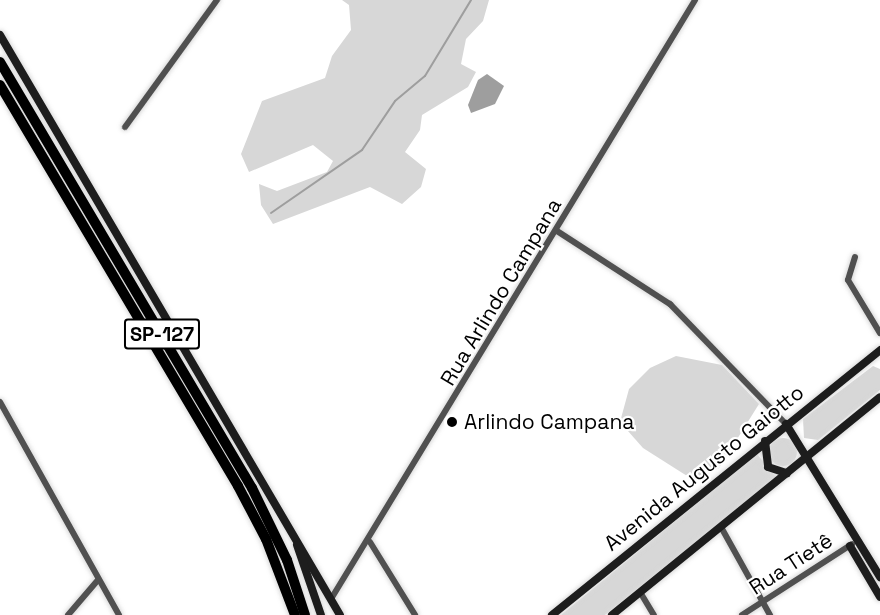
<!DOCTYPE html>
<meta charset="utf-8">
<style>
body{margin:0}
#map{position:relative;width:880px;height:615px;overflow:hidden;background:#fff;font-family:"Space Grotesk",sans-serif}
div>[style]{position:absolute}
.green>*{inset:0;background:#d7d7d7}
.round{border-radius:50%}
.water>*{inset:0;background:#9e9e9e}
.stream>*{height:2px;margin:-1px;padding:0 1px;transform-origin:1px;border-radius:1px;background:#9e9e9e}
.roads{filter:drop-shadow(0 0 2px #dbdbdb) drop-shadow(0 0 2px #dbdbdb)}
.street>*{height:6px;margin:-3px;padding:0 3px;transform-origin:3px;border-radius:3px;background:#505050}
.secondary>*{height:8px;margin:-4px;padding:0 4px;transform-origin:4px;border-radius:4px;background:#1d1d1d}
.highway>*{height:10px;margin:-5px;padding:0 5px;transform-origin:5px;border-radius:5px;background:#000}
.dots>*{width:16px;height:16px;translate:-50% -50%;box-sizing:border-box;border:3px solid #fff;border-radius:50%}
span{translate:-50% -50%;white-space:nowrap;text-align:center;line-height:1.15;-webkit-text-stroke:4.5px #fff;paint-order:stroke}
.shield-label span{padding:2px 4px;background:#fff;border:2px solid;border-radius:4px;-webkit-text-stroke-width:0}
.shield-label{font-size:20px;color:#000;font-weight:700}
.street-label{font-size:21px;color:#000}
.poi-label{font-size:21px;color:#000}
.left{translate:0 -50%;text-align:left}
</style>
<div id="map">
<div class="green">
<div style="clip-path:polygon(342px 0,489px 0,483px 21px,466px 39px,461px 64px,476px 72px,468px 87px,422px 115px,420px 130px,405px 152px,426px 169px,421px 187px,402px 204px,370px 187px,273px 224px,261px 205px,259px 184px,277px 191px,327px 172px,333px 161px,313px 145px,249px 172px,241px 154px,262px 101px,325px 78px,332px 56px,351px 30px,349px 5px)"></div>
<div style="clip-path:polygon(676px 356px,722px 365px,759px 404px,719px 468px,695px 481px,643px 448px,620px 422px,629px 389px,650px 368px)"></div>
<div style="clip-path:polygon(873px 366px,880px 369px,880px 390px,818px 440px,804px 438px,803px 419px)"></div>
<div class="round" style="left:769px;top:438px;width:28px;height:28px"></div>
<div style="clip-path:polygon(757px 454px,776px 477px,605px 615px,561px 615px)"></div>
</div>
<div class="water">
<div style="clip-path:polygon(487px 74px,504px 86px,495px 104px,471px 113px,468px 105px,478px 80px)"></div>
</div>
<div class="stream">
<div style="left:271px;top:213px;width:111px;rotate:-34.7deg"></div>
<div style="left:362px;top:150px;width:59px;rotate:-56deg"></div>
<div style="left:395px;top:101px;width:39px;rotate:-40deg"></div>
<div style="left:425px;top:76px;width:89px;rotate:-58.8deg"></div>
</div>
<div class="roads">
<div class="street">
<div style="left:125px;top:127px;width:157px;rotate:-54.1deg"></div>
<div style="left:557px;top:231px;width:135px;rotate:32.9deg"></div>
<div style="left:670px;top:304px;width:167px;rotate:46deg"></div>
<div style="left:855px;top:257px;width:24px;rotate:107deg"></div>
<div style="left:848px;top:280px;width:62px;rotate:58.9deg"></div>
<div style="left:0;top:402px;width:244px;rotate:60.8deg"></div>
<div style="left:721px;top:527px;width:101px;rotate:60.9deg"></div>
<div style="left:370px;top:542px;width:86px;rotate:58.3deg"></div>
<div style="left:640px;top:592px;width:27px;rotate:59deg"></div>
<div style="left:331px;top:599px;width:701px;rotate:-58.71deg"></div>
<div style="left:68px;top:615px;width:46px;rotate:-49.4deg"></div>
<div style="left:742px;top:615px;width:131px;rotate:-32.8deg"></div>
</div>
<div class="secondary">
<div style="left:0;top:35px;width:672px;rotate:59.62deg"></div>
<div style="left:786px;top:424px;width:180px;rotate:58.4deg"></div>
<div style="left:765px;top:441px;width:26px;rotate:83deg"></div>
<div style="left:768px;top:467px;width:20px;rotate:18deg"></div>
<div style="left:297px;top:545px;width:74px;rotate:71.1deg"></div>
<div style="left:850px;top:546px;width:59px;rotate:59.5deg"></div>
<div style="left:552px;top:615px;width:422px;rotate:-38.9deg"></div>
<div style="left:612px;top:615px;width:345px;rotate:-39.1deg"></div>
</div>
<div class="highway">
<div style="left:0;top:62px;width:495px;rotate:59.4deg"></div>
<div style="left:252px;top:488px;width:80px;rotate:64.1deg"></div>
<div style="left:287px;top:560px;width:58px;rotate:71.9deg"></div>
<div style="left:0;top:85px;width:466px;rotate:59.3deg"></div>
<div style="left:238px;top:486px;width:60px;rotate:62.2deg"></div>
<div style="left:266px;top:539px;width:81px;rotate:69.1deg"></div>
</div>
</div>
<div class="dots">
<div style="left:452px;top:422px;background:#000"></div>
</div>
<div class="shield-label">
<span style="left:162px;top:334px">SP-127</span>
</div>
<div class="street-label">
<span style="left:501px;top:292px;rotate:-59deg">Rua Arlindo Campana</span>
<span style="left:704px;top:468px;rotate:-39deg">Avenida Augusto Gaiotto</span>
<span style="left:791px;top:564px;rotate:-33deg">Rua Tietê</span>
</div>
<div class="poi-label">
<span class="left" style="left:464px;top:422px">Arlindo Campana</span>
</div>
</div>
